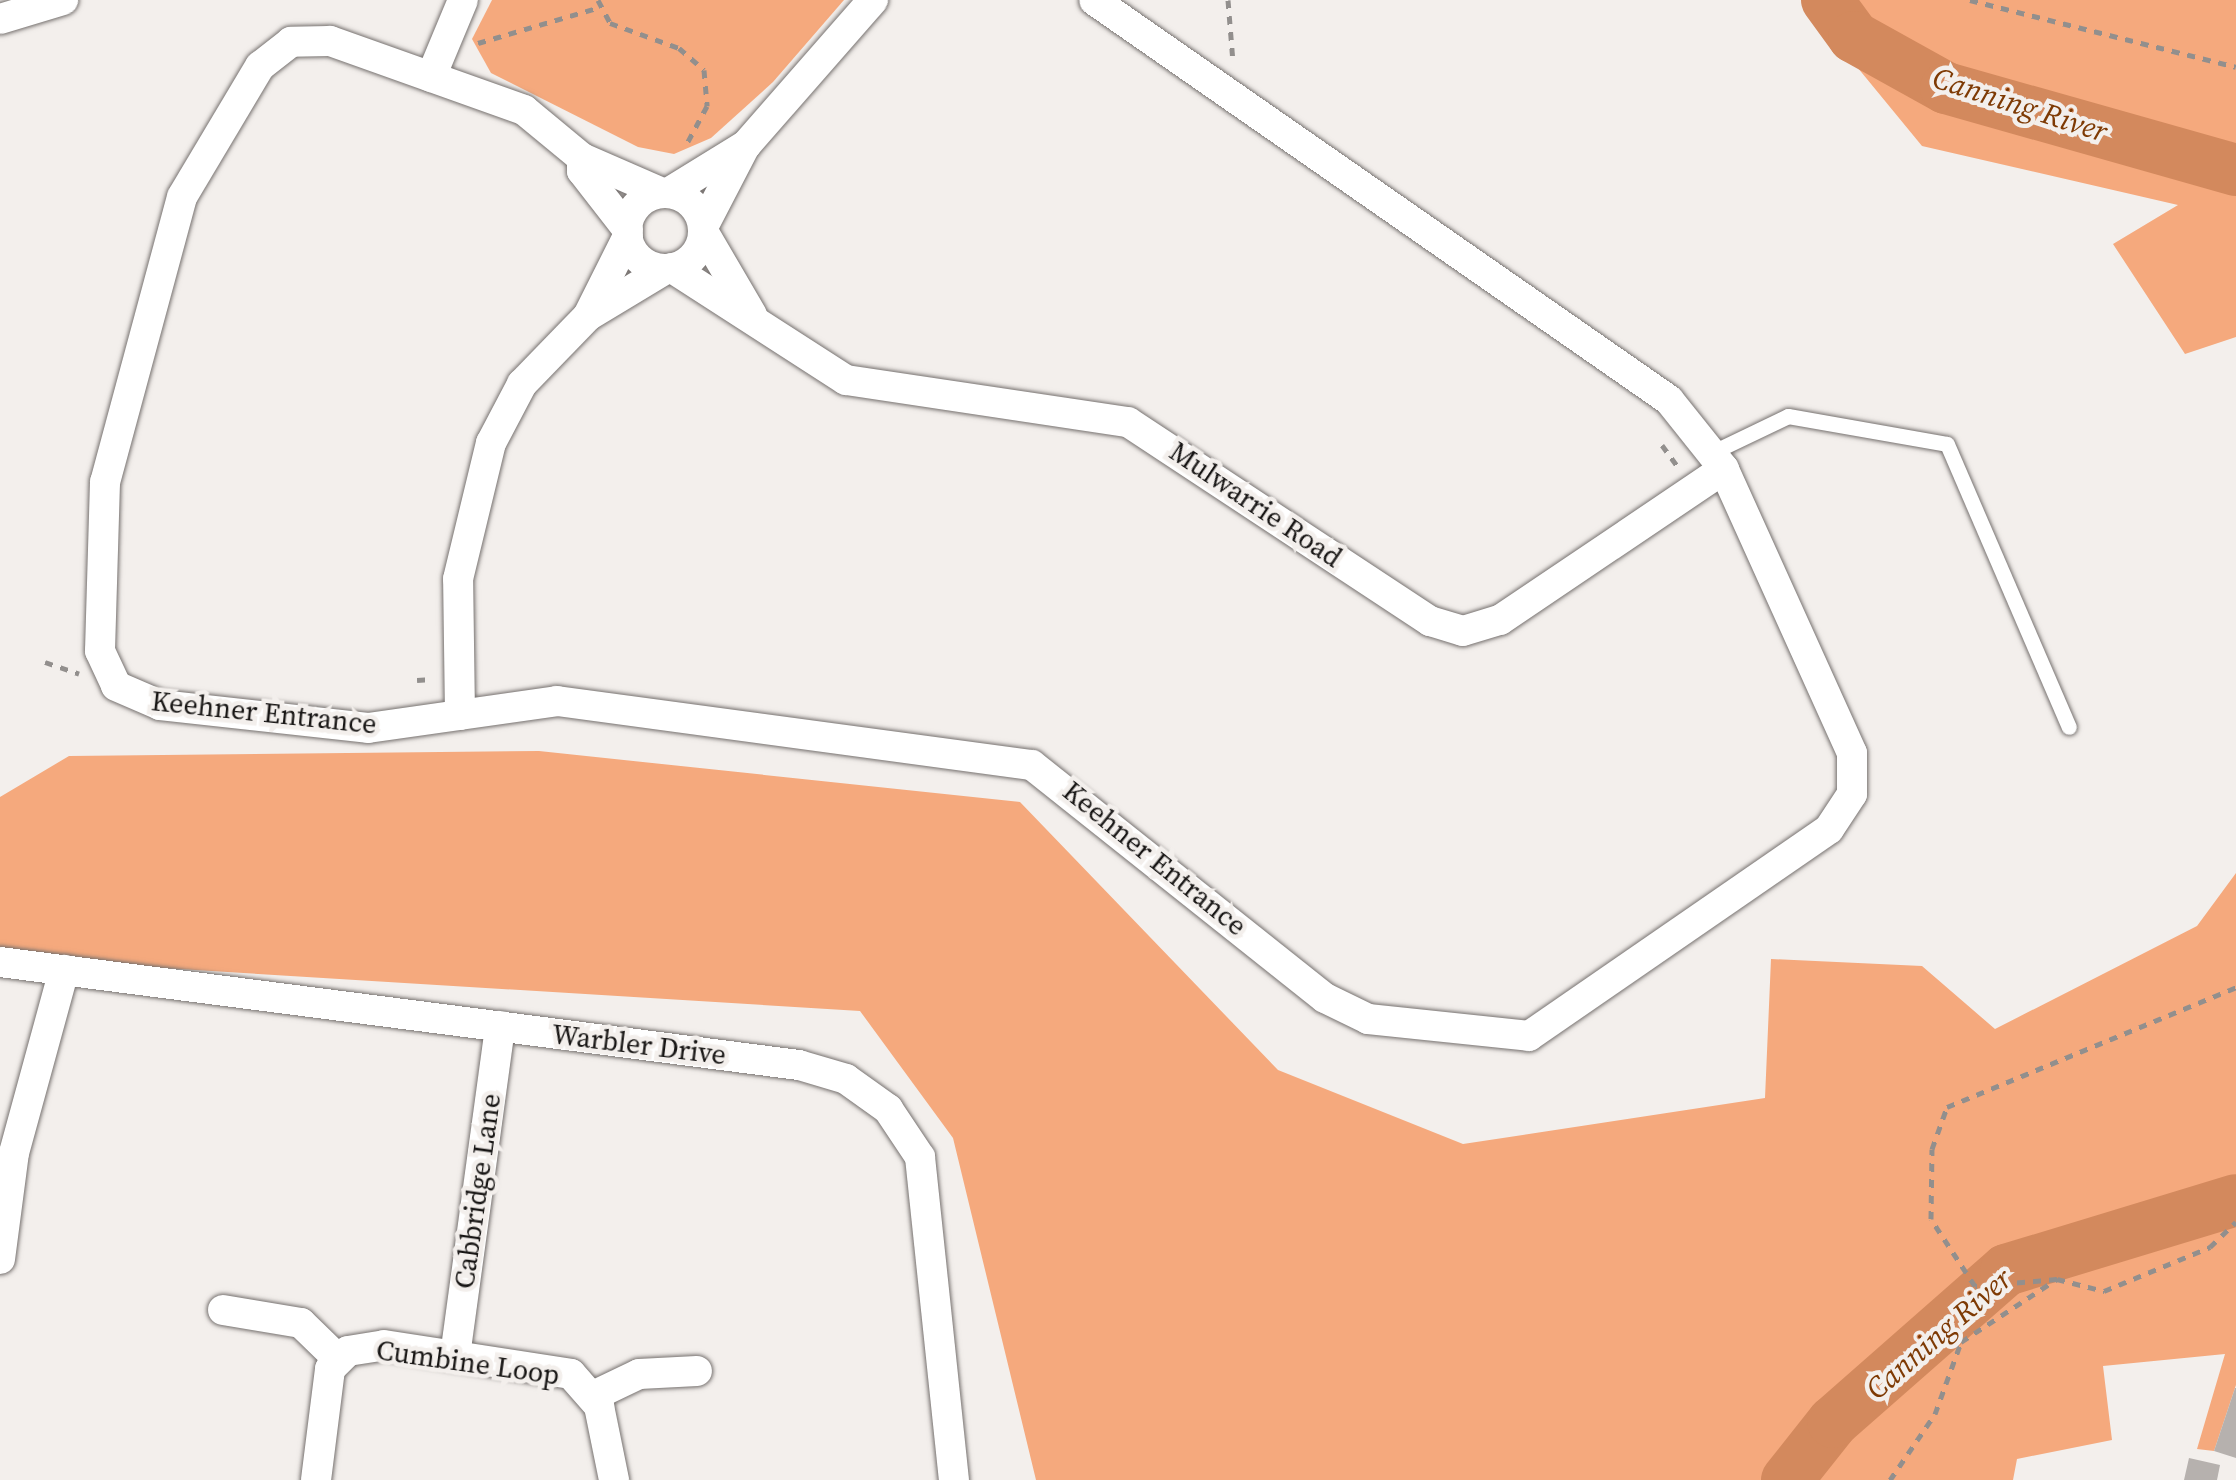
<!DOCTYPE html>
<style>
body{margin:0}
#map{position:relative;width:2236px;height:1480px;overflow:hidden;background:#f3efec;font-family:"Source Serif 4",serif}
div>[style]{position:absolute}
.green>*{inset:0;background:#f5a97d}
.river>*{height:52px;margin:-26px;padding:0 26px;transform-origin:26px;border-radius:26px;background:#d3895d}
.building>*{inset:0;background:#b6b1ae}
.path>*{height:5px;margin-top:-2.5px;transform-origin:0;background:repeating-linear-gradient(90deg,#928f8d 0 8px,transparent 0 16px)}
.roads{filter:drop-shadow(0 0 2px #76716f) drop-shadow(0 0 2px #76716f)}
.service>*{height:15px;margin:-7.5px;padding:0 7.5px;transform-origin:7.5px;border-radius:7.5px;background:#fff}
.minor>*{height:30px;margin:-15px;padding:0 15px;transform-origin:15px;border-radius:15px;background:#fff}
.minor>.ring{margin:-15px;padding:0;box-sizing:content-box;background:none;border:30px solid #fff;border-radius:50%}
span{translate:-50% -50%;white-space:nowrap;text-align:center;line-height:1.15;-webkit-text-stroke:9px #f3efec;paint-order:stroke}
.street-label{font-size:28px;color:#171514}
.water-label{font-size:30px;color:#7e3a04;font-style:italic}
</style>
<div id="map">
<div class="green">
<div style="clip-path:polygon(492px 0,844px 0,773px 82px,711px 138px,674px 154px,638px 147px,491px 73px,472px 39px)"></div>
<div style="clip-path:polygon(1802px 0,2236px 0,2236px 337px,2185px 354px,2113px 244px,2178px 205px,1922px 146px)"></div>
<div style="clip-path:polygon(539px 751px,1020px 802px,1278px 1070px,1463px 1144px,1765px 1098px,1771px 959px,1922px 966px,1995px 1029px,2197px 926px,2236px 873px,2236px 1385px,2214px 1451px,2197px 1449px,2225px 1354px,2103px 1366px,2112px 1440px,2017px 1459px,2013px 1480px,1036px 1480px,953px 1138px,860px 1011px,0 958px,0 797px,69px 756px)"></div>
</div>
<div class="river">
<div style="left:1827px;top:0;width:46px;rotate:53.9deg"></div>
<div style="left:1854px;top:37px;width:105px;rotate:29deg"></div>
<div style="left:1946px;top:88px;width:301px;rotate:15.8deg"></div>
<div style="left:1787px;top:1480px;width:74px;rotate:-51.6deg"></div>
<div style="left:1833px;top:1422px;width:230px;rotate:-41.3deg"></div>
<div style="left:2006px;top:1270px;width:240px;rotate:-16.9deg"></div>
</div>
<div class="building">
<div style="clip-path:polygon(2235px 1388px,2236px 1388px,2236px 1458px,2214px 1451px)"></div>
<div style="clip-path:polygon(2189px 1458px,2220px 1465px,2217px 1480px,2184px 1480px)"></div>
</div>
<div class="path">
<div style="left:598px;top:0;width:26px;rotate:62deg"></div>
<div style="left:610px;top:23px;width:73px;rotate:19.9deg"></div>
<div style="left:679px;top:48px;width:33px;rotate:41deg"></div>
<div style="left:704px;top:70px;width:36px;rotate:85deg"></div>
<div style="left:707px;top:106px;width:47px;rotate:118.2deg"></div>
<div style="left:1228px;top:0;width:62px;rotate:85.4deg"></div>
<div style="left:1970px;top:0;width:274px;rotate:14.1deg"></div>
<div style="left:478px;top:43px;width:127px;rotate:-16.4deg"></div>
<div style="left:1662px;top:445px;width:26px;rotate:54deg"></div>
<div style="left:45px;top:662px;width:36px;rotate:19deg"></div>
<div style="left:417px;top:680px;width:15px;rotate:-4deg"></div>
<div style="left:2057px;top:1279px;width:82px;rotate:175.1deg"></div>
<div style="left:1975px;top:1286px;width:80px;rotate:-123.3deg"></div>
<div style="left:1931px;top:1219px;width:70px;rotate:-89.2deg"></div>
<div style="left:1932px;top:1149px;width:45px;rotate:-70.3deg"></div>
<div style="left:1947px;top:1107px;width:313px;rotate:-22.5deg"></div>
<div style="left:1890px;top:1480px;width:80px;rotate:-55.7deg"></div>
<div style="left:1935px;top:1414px;width:77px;rotate:-70.1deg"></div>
<div style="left:1961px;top:1342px;width:115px;rotate:-33.3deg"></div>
<div style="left:2057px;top:1279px;width:49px;rotate:14.3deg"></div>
<div style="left:2104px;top:1291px;width:115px;rotate:-22.5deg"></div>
<div style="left:2210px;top:1247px;width:36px;rotate:-44deg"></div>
</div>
<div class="roads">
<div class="service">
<div style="left:1713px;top:452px;width:83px;rotate:-25.6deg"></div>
<div style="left:1788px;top:416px;width:161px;rotate:10deg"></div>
<div style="left:1947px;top:444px;width:308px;rotate:66.7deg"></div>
</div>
<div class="minor">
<div style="left:0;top:19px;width:66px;rotate:-16.8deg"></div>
<div style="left:431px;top:77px;width:83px;rotate:-67.4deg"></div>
<div style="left:582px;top:158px;width:75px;rotate:-140.4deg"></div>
<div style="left:524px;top:110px;width:206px;rotate:-160.4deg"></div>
<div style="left:330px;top:41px;width:39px;rotate:179deg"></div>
<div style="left:291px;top:42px;width:39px;rotate:142deg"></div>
<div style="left:260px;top:66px;width:152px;rotate:120.8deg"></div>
<div style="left:182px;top:197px;width:295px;rotate:105.1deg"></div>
<div style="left:105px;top:482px;width:169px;rotate:91.7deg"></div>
<div style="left:100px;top:651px;width:38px;rotate:65deg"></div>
<div style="left:116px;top:686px;width:48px;rotate:23.4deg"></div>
<div style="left:160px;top:705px;width:209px;rotate:6.3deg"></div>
<div style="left:368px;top:728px;width:191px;rotate:-8.1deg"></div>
<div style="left:557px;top:701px;width:479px;rotate:7.7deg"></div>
<div style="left:1032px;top:765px;width:374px;rotate:38.5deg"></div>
<div style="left:1325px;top:998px;width:48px;rotate:26deg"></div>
<div style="left:1368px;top:1019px;width:162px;rotate:6deg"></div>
<div style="left:1529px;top:1036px;width:364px;rotate:-34.6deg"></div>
<div style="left:1829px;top:829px;width:42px;rotate:-56.7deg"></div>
<div style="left:1852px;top:794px;width:41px;rotate:-90deg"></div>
<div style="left:1852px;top:753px;width:312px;rotate:-114.3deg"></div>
<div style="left:1724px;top:469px;width:88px;rotate:-128.6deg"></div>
<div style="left:1669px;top:400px;width:700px;rotate:-145.18deg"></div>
<div style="left:668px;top:193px;width:92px;rotate:-31.6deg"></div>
<div style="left:746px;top:145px;width:193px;rotate:-48.8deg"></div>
<div class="ring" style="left:627px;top:193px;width:46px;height:46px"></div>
<div style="left:703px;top:227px;width:89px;rotate:-62.6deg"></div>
<div style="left:628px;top:230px;width:75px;rotate:-127.9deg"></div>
<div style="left:582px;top:171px;width:13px;rotate:-90deg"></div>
<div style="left:582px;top:158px;width:87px;rotate:23.6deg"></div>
<div style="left:703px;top:231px;width:97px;rotate:59.7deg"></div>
<div style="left:628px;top:236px;width:89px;rotate:116.6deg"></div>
<div style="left:588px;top:316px;width:91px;rotate:-31.1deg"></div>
<div style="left:672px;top:268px;width:207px;rotate:32.8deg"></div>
<div style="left:846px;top:380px;width:285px;rotate:8.5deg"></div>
<div style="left:1128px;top:422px;width:362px;rotate:33.4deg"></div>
<div style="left:1430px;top:621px;width:34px;rotate:17deg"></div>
<div style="left:1463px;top:631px;width:39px;rotate:-17deg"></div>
<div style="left:1500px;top:620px;width:270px;rotate:-34deg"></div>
<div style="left:460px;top:715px;width:136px;rotate:-90.8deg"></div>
<div style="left:458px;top:579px;width:140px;rotate:-76.4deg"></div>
<div style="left:491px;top:443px;width:67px;rotate:-62.3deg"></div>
<div style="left:522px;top:384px;width:95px;rotate:-45.9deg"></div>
<div style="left:0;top:962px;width:806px;rotate:7.35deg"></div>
<div style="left:799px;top:1065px;width:49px;rotate:16.6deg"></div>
<div style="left:846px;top:1079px;width:52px;rotate:35.5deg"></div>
<div style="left:888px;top:1109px;width:58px;rotate:56.3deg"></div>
<div style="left:920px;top:1157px;width:325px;rotate:84deg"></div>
<div style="left:0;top:1259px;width:107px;rotate:-82.5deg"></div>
<div style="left:14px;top:1153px;width:190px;rotate:-74.7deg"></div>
<div style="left:223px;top:1310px;width:79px;rotate:9.5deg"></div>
<div style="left:301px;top:1323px;width:52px;rotate:44.2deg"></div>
<div style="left:455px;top:1356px;width:333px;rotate:-82.2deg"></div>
<div style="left:593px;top:1396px;width:51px;rotate:-25.6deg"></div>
<div style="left:639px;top:1374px;width:58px;rotate:-3deg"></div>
<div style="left:316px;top:1480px;width:112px;rotate:-82.8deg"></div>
<div style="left:330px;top:1369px;width:25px;rotate:-45deg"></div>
<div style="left:348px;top:1351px;width:36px;rotate:-9deg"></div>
<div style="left:384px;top:1345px;width:189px;rotate:8.8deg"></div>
<div style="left:571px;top:1374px;width:43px;rotate:48.8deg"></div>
<div style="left:599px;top:1406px;width:76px;rotate:78.5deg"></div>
</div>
</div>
<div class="street-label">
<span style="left:1256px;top:504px;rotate:34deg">Mulwarrie Road</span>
<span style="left:264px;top:712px;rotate:6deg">Keehner Entrance</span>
<span style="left:1155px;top:858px;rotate:39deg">Keehner Entrance</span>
<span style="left:639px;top:1044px;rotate:7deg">Warbler Drive</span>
<span style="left:477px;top:1191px;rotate:-82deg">Cabbridge Lane</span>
<span style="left:468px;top:1362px;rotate:8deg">Cumbine Loop</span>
</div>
<div class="water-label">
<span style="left:2020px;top:105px;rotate:18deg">Canning River</span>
<span style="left:1939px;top:1334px;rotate:-41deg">Canning River</span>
</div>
</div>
